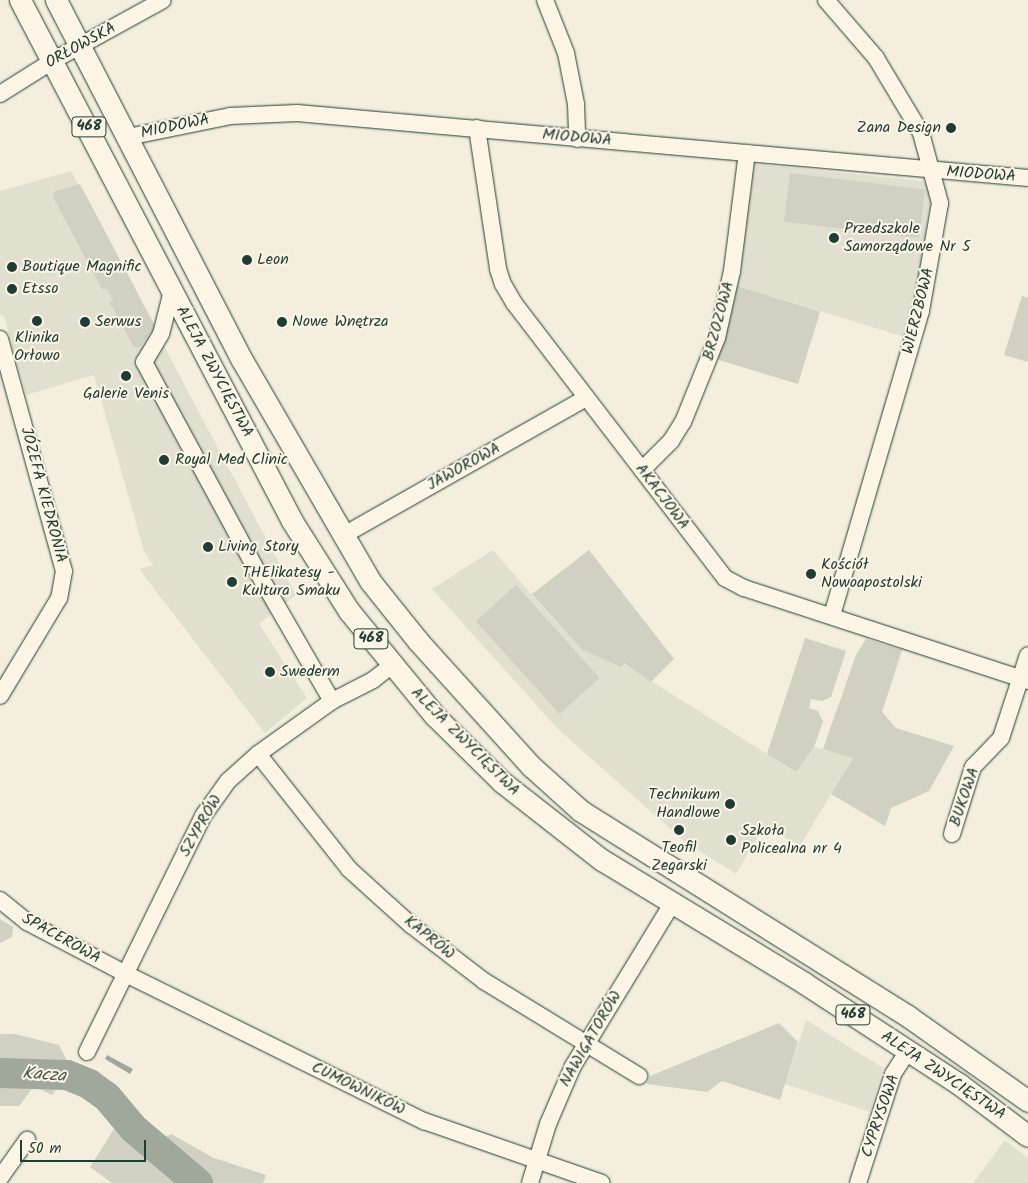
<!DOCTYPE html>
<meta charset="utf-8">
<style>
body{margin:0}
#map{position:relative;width:1028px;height:1183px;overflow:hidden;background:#f3eede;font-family:Kalam,sans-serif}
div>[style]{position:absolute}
.built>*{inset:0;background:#e1dfd0}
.green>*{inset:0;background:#d0d1c2;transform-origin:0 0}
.water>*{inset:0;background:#a0a89b}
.river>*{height:30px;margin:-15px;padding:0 15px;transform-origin:15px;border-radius:15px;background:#a0a89b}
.roads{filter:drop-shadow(0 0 1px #1f3d34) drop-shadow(0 0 1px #1f3d34)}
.minor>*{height:16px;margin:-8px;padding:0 8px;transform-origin:8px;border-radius:8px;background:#fcf5e5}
.major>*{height:21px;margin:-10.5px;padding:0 10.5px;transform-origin:10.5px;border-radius:10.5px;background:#fcf5e5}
.dots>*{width:14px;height:14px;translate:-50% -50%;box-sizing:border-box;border:2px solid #fcf5e5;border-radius:50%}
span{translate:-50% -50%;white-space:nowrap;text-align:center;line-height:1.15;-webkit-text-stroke:4px #fcf5e5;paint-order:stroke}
.shield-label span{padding:1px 4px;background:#fcf5e5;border:1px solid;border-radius:4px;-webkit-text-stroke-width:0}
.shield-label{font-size:15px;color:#1f3d34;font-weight:700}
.street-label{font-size:16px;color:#1f3d34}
.poi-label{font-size:16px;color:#1f3d34}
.right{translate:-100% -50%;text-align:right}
.left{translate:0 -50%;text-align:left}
.water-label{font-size:18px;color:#465d53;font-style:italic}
.scale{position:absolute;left:20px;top:1140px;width:126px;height:22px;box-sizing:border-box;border:2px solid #1f3d34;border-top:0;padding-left:6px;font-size:15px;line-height:18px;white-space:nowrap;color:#1f3d34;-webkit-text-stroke:4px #fcf5e5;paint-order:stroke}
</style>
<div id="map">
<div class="built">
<div style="clip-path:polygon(754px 164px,923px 181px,932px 190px,914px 308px,905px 337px,737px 286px)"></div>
<div style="clip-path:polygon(71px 171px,296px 595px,259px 624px,307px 698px,265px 733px,139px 569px,153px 565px,144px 551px,94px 375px,26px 395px,4px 316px,0 314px,0 191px)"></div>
<div style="clip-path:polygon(493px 550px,531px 594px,536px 591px,532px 595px,582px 650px,621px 667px,623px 663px,795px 772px,814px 747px,853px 757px,800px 846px,764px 826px,736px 874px,684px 841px,558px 729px,432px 589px)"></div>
<div style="clip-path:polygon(806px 1020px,883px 1068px,870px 1112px,785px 1084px)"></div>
<div style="clip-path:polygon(1005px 1140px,1028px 1158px,1028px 1183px,973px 1183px)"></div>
</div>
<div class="green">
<div style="left:790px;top:173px;width:136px;height:49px;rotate:7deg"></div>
<div style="clip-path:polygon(80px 184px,155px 326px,140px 347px,134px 347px,109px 302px,113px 301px,107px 289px,102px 289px,54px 199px,53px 192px)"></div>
<div style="left:737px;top:286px;width:87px;height:76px;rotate:17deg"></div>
<div style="clip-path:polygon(1022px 296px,1028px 298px,1028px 362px,1004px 355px)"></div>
<div style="clip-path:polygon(589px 550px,674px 659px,651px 682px,624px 663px,621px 667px,582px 650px,532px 594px)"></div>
<div style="left:516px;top:585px;width:125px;height:54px;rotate:48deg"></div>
<div style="clip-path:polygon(805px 638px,846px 651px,831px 697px,822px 701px,811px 699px,809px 708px,818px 711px,823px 722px,814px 747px,796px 772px,767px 754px)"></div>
<div style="clip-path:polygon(866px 639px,902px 650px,882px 712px,896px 728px,954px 746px,929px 791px,891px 808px,885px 826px,831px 794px,853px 758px,823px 749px,856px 655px)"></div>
<div style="clip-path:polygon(0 919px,13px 927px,12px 937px,0 943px)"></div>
<div style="clip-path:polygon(779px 1023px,798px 1042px,780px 1100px,722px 1081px,707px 1092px,647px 1084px,650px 1076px)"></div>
<div style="clip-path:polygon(0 1034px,15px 1034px,59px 1045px,71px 1069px,52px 1095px,34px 1086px,19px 1106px,0 1106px)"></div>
<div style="clip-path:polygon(114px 1129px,143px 1149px,171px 1134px,214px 1158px,266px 1175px,263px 1183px,112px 1183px,90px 1167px)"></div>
</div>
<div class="water">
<div style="clip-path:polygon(107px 1055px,133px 1069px,130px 1074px,105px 1059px)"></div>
</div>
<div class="river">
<div style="left:0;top:1073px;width:67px;rotate:1.7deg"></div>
<div style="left:67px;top:1075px;width:24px;rotate:22deg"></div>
<div style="left:89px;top:1084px;width:22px;rotate:36deg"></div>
<div style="left:107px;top:1097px;width:42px;rotate:49.8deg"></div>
<div style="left:134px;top:1129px;width:84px;rotate:40.2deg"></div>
</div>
<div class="roads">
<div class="minor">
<div style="left:545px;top:0;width:57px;rotate:68.4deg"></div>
<div style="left:566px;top:53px;width:52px;rotate:78.9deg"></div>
<div style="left:576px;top:104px;width:35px;rotate:88deg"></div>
<div style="left:826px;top:0;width:77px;rotate:49.2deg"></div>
<div style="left:876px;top:58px;width:87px;rotate:59deg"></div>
<div style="left:921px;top:133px;width:73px;rotate:74.8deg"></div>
<div style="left:940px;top:203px;width:110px;rotate:100deg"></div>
<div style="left:921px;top:311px;width:317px;rotate:106.3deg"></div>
<div style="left:0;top:94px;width:64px;rotate:-32.2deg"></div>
<div style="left:54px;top:60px;width:124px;rotate:-28.8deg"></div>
<div style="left:477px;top:128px;width:143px;rotate:81.5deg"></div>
<div style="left:498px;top:269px;width:16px;rotate:72deg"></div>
<div style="left:503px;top:284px;width:22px;rotate:60deg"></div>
<div style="left:514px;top:303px;width:347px;rotate:52.5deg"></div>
<div style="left:725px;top:578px;width:21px;rotate:28deg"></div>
<div style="left:744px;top:588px;width:299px;rotate:18.1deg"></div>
<div style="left:128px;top:137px;width:104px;rotate:-11.6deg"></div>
<div style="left:230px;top:116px;width:67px;rotate:-2.6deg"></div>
<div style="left:297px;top:113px;width:734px;rotate:5.08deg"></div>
<div style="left:172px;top:291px;width:44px;rotate:104.3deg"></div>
<div style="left:161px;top:334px;width:33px;rotate:121deg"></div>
<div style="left:144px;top:362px;width:248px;rotate:61.6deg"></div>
<div style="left:262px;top:580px;width:140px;rotate:60deg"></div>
<div style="left:0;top:339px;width:241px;rotate:74.6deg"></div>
<div style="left:64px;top:571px;width:27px;rotate:100deg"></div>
<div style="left:59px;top:598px;width:114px;rotate:121deg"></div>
<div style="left:642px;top:470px;width:41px;rotate:-45deg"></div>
<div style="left:671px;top:441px;width:22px;rotate:-58deg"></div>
<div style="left:683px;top:422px;width:91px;rotate:-68deg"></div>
<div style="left:717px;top:338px;width:69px;rotate:-77.4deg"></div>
<div style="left:732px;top:271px;width:119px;rotate:-82.8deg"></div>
<div style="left:342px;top:536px;width:280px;rotate:-29.5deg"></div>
<div style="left:258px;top:754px;width:147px;rotate:51.6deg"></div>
<div style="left:349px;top:869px;width:84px;rotate:42.1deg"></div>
<div style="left:411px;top:925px;width:92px;rotate:37.5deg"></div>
<div style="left:484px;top:981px;width:182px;rotate:31.5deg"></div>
<div style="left:952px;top:834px;width:70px;rotate:-72.6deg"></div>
<div style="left:973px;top:767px;width:40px;rotate:-46deg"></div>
<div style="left:1001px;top:738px;width:87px;rotate:-72deg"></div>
<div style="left:0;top:900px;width:35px;rotate:39deg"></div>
<div style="left:27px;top:922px;width:110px;rotate:27.7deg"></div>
<div style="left:124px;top:973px;width:335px;rotate:26.3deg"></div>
<div style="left:424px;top:1121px;width:188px;rotate:19.2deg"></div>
<div style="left:87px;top:1052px;width:263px;rotate:-63.8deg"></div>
<div style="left:203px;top:816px;width:43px;rotate:-54.5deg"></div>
<div style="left:228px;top:781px;width:40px;rotate:-42deg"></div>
<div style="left:258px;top:754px;width:91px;rotate:-35.6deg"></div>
<div style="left:332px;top:701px;width:46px;rotate:-27.1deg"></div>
<div style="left:373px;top:680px;width:24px;rotate:-38deg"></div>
<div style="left:0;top:1178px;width:47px;rotate:-54.6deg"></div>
<div style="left:530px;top:1183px;width:62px;rotate:-73deg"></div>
<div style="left:548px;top:1124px;width:63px;rotate:-66.7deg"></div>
<div style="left:573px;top:1066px;width:190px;rotate:-58.6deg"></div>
<div style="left:858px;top:1183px;width:114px;rotate:-72.2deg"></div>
<div style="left:893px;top:1074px;width:27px;rotate:-57deg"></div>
</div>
<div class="major">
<div style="left:20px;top:0;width:588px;rotate:62.43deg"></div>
<div style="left:292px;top:521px;width:107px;rotate:57.7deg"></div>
<div style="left:349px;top:611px;width:136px;rotate:50.7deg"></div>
<div style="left:435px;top:716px;width:94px;rotate:44.6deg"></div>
<div style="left:502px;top:782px;width:127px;rotate:38deg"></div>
<div style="left:602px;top:860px;width:237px;rotate:31.3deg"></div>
<div style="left:804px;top:983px;width:185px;rotate:33.1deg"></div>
<div style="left:959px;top:1084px;width:86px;rotate:37deg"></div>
<div style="left:56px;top:0;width:405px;rotate:62.7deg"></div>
<div style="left:242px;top:360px;width:255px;rotate:59.9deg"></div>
<div style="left:370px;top:581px;width:77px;rotate:51.3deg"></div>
<div style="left:418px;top:641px;width:169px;rotate:47.9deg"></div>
<div style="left:531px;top:766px;width:67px;rotate:42deg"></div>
<div style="left:581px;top:811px;width:387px;rotate:32.1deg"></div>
<div style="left:909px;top:1017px;width:146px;rotate:35.2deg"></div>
</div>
</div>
<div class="dots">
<div style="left:951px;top:128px;background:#1f3d34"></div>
<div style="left:834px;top:238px;background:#1f3d34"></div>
<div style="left:247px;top:260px;background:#1f3d34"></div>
<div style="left:12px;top:267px;background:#1f3d34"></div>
<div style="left:12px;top:289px;background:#1f3d34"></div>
<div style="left:37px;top:321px;background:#1f3d34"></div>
<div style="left:85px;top:322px;background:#1f3d34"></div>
<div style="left:282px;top:322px;background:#1f3d34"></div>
<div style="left:126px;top:376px;background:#1f3d34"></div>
<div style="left:164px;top:460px;background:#1f3d34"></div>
<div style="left:208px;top:547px;background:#1f3d34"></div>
<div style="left:811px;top:574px;background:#1f3d34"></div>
<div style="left:232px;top:582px;background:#1f3d34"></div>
<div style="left:270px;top:672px;background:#1f3d34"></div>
<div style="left:730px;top:804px;background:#1f3d34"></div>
<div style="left:679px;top:830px;background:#1f3d34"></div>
<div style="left:731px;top:840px;background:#1f3d34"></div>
</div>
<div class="shield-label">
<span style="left:89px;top:127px">468</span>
<span style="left:371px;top:639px">468</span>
<span style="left:853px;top:1015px">468</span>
</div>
<div class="street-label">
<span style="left:81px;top:46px;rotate:-29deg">ORŁOWSKA</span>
<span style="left:175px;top:127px;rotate:-12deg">MIODOWA</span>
<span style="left:577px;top:138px;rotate:5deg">MIODOWA</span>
<span style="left:981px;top:175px;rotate:4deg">MIODOWA</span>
<span style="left:919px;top:311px;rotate:-76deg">WIERZBOWA</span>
<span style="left:719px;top:321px;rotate:-75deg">BRZOZOWA</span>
<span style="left:214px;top:372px;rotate:62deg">ALEJA ZWYCIĘSTWA</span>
<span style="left:464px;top:467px;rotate:-29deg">JAWOROWA</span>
<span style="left:43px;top:495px;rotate:75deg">JÓZEFA KIEDRONIA</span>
<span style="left:662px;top:497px;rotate:53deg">AKACJOWA</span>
<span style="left:465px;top:742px;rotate:45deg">ALEJA ZWYCIĘSTWA</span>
<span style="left:965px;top:797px;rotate:-71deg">BUKOWA</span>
<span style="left:201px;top:826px;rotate:-60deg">SZYPRÓW</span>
<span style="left:429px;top:938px;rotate:39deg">KAPRÓW</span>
<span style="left:61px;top:939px;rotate:29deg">SPACEROWA</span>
<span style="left:591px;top:1039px;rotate:-60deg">NAWIGATORÓW</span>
<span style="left:943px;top:1076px;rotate:34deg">ALEJA ZWYCIĘSTWA</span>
<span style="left:358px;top:1089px;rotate:26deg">CUMOWNIKÓW</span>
<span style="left:881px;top:1116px;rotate:-71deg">CYPRYSOWA</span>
</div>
<div class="poi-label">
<span class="right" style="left:941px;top:128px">Zana Design</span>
<span class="left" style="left:844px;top:238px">Przedszkole<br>Samorządowe Nr 5</span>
<span class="left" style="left:257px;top:260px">Leon</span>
<span class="left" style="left:22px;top:267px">Boutique Magnific</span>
<span class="left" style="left:22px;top:289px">Etsso</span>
<span class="left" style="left:95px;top:322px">Serwus</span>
<span class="left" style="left:292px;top:322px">Nowe Wnętrza</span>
<span style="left:37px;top:347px">Klinika<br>Orłowo</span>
<span style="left:126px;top:394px">Galerie Venis</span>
<span class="left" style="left:175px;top:460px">Royal Med Clinic</span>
<span class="left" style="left:218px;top:547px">Living Story</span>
<span class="left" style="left:821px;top:574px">Kościół<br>Nowoapostolski</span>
<span class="left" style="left:242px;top:582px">THElikatesy -<br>Kultura Smaku</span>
<span class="left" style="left:280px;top:672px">Swederm</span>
<span class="right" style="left:720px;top:804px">Technikum<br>Handlowe</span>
<span class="left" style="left:741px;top:840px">Szkoła<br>Policealna nr 4</span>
<span style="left:679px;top:857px">Teofil<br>Zegarski</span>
</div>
<div class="water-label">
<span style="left:44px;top:1076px;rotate:4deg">Kacza</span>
</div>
<div class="scale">50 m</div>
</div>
